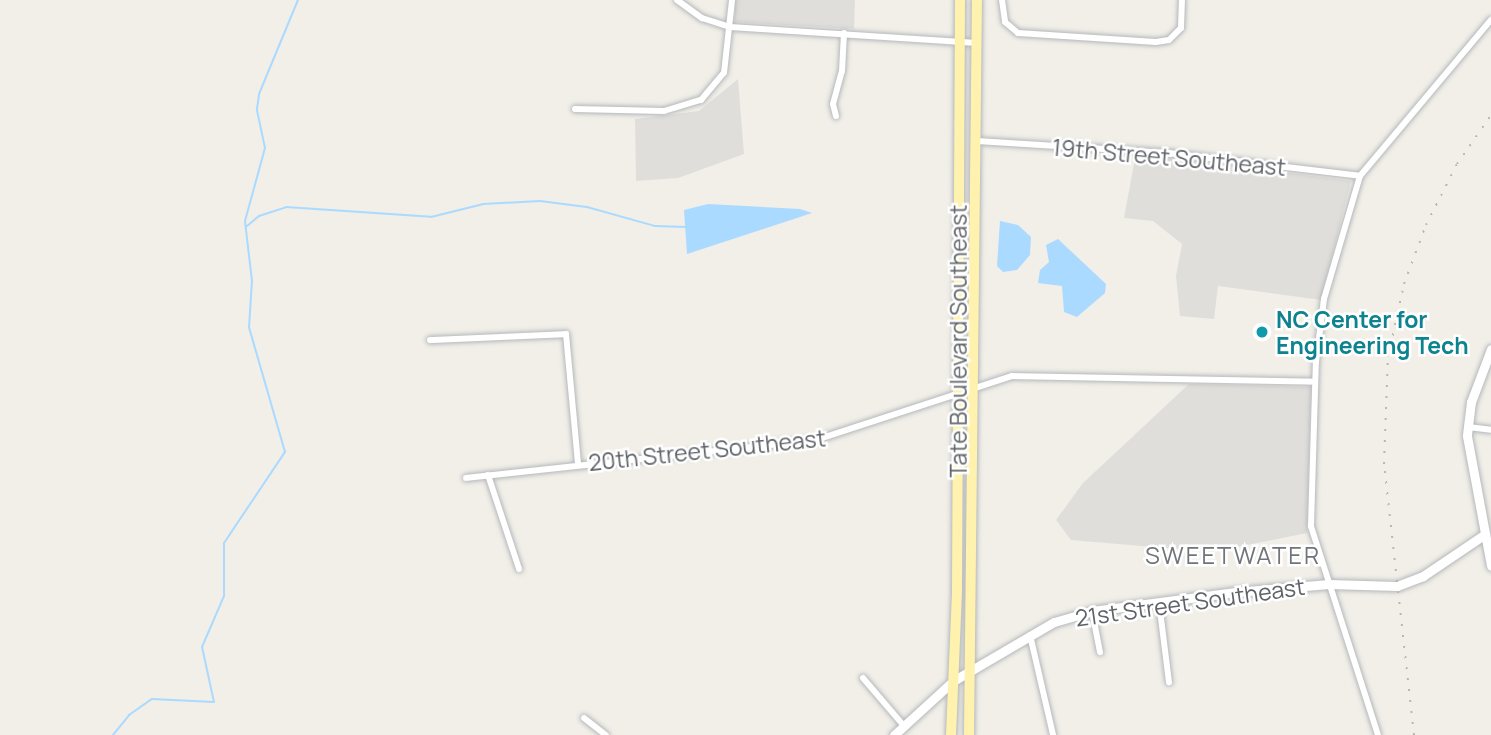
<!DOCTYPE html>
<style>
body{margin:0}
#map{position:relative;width:1491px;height:735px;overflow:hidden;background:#f1efe8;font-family:Manrope,sans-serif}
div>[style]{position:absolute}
.industrial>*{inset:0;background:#e0deda}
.water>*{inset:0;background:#aadaff}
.stream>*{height:2px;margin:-1px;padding:0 1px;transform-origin:1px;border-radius:1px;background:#aadaff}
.roads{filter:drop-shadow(0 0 2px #b5b8bc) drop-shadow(0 0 2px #b5b8bc)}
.street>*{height:6px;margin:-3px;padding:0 3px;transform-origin:3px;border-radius:3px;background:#fff}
.secondary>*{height:9px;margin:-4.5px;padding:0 4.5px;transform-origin:4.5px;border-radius:4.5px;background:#fff}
.primary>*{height:10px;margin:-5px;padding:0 5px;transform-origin:5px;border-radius:5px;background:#fff2af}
.rail>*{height:2px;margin-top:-1px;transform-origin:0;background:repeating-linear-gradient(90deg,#b6b7b8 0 2px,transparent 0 11px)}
.dots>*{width:19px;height:19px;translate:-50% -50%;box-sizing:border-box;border:4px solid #fff;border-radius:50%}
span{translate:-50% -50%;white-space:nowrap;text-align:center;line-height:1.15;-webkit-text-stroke:5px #fff;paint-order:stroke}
.street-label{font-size:23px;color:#5f6368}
.culture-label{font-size:23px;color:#0d838f;font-weight:700}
.left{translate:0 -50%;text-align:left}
.neighbourhood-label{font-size:24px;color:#70757a;letter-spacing:2px}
</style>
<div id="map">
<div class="industrial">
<div style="clip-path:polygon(735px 0,855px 0,854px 29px,735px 22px)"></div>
<div style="clip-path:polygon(738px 79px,744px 154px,678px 178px,636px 181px,635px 119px,699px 111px)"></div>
<div style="clip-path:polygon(1136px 153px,1351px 181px,1321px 300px,1218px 286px,1214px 319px,1180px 316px,1176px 276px,1182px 244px,1153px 221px,1124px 218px)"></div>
<div style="clip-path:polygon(1189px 384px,1311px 387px,1307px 533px,1212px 552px,1071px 540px,1056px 520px,1083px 483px)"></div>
</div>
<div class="water">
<div style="clip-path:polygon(708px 204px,800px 209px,812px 213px,687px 254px,684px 210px)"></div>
<div style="clip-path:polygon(1000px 221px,1018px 225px,1031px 237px,1030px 255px,1017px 270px,1003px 272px,997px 266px)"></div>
<div style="clip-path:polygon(1058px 239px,1106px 284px,1105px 293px,1077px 317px,1064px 312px,1062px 286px,1038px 283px,1040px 270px,1049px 262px,1046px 245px)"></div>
</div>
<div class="stream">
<div style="left:247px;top:226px;width:16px;rotate:-40deg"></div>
<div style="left:259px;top:216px;width:28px;rotate:-18deg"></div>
<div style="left:286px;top:207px;width:145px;rotate:3.9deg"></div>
<div style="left:431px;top:217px;width:54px;rotate:-14deg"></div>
<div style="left:483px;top:204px;width:57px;rotate:-3deg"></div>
<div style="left:540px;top:201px;width:47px;rotate:7.3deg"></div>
<div style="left:587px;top:207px;width:71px;rotate:15.6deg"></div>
<div style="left:655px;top:226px;width:31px;rotate:2deg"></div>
<div style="left:113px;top:735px;width:26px;rotate:-51deg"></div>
<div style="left:129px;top:715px;width:28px;rotate:-35deg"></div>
<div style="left:152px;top:699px;width:62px;rotate:2.8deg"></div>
<div style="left:214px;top:702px;width:56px;rotate:-102.3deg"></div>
<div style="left:202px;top:647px;width:56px;rotate:-66.7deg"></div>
<div style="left:224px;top:596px;width:53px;rotate:-90deg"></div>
<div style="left:224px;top:543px;width:110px;rotate:-56.2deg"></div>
<div style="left:285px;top:452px;width:130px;rotate:-106.1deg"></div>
<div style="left:249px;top:327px;width:46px;rotate:-86.3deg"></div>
<div style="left:252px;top:281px;width:60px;rotate:-96.7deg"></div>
<div style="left:245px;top:221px;width:76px;rotate:-74.7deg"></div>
<div style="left:265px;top:148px;width:40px;rotate:-102deg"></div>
<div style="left:257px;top:109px;width:15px;rotate:-82deg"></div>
<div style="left:259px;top:94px;width:102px;rotate:-67.5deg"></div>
</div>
<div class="roads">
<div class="street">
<div style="left:677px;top:0;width:31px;rotate:36deg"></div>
<div style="left:702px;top:18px;width:29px;rotate:18deg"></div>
<div style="left:730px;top:27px;width:248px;rotate:3.7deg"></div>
<div style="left:1002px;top:0;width:22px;rotate:82deg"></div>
<div style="left:1005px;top:22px;width:17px;rotate:40deg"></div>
<div style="left:1018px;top:33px;width:138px;rotate:3.7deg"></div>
<div style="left:1156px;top:42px;width:13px;rotate:-9deg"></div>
<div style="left:1169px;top:40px;width:17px;rotate:-45deg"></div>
<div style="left:1181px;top:28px;width:28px;rotate:-88deg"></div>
<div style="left:575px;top:109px;width:89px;rotate:1.3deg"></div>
<div style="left:664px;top:111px;width:39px;rotate:-17deg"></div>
<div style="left:701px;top:100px;width:35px;rotate:-50deg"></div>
<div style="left:724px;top:73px;width:73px;rotate:-83.7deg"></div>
<div style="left:836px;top:116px;width:12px;rotate:-104deg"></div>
<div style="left:833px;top:104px;width:34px;rotate:-75deg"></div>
<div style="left:842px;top:71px;width:38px;rotate:-87deg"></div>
<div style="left:977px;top:141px;width:191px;rotate:3.6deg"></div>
<div style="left:1168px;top:153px;width:193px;rotate:6.8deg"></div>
<div style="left:430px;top:340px;width:136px;rotate:-2.5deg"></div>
<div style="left:566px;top:334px;width:131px;rotate:84.7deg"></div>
<div style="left:1468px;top:427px;width:23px;rotate:7deg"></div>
<div style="left:488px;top:475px;width:99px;rotate:71.7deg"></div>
<div style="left:466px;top:478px;width:352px;rotate:-6.2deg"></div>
<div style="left:816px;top:440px;width:206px;rotate:-18.1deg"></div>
<div style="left:1012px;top:376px;width:303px;rotate:1.1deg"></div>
<div style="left:1159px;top:602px;width:81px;rotate:82.9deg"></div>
<div style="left:1092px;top:611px;width:42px;rotate:79deg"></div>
<div style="left:1030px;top:635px;width:103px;rotate:77deg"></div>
<div style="left:863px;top:678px;width:63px;rotate:49.5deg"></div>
<div style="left:584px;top:718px;width:28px;rotate:38deg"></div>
<div style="left:1378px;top:735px;width:219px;rotate:-107.8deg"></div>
<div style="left:1311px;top:526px;width:164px;rotate:-88.3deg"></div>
<div style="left:1316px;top:362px;width:64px;rotate:-82.8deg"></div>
<div style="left:1324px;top:299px;width:128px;rotate:-73.7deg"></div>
<div style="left:1360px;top:176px;width:204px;rotate:-50deg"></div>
</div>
<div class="secondary">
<div style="left:1491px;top:349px;width:57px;rotate:110.7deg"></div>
<div style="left:1471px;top:402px;width:34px;rotate:97deg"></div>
<div style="left:1467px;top:436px;width:132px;rotate:79.5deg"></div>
<div style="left:894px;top:735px;width:80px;rotate:-42.5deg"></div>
<div style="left:953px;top:681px;width:117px;rotate:-30.3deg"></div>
<div style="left:1054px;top:622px;width:40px;rotate:-16deg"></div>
<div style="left:1092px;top:611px;width:145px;rotate:-7.5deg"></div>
<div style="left:1236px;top:592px;width:93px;rotate:-4.9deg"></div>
<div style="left:1329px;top:584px;width:68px;rotate:1.7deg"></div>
<div style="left:1397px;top:586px;width:28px;rotate:-21deg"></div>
<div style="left:1423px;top:576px;width:75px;rotate:-34.1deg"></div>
</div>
<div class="primary">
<div style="left:951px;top:735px;width:146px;rotate:-87.6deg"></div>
<div style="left:957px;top:589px;width:589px;rotate:-89.71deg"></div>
<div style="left:969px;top:735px;width:735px;rotate:-89.38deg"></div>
</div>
</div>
<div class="rail">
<div style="left:1414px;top:735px;width:273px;rotate:-96.3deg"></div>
<div style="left:1384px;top:464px;width:107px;rotate:-87.9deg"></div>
<div style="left:1388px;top:357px;width:75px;rotate:-77.6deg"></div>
<div style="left:1404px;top:284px;width:63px;rotate:-69.6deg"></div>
<div style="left:1426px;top:225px;width:68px;rotate:-63.1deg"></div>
<div style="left:1457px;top:164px;width:60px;rotate:-55.2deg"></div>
</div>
<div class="dots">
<div style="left:1262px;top:332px;background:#0f9aa8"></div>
</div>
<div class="street-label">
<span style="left:1169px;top:157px;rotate:5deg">19th Street Southeast</span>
<span style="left:958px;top:341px;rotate:-90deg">Tate Boulevard Southeast</span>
<span style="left:707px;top:450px;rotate:-6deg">20th Street Southeast</span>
<span style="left:1190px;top:602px;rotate:-8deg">21st Street Southeast</span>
</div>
<div class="culture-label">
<span class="left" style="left:1276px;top:332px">NC Center for<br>Engineering Tech</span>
</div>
<div class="neighbourhood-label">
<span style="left:1233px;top:555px">SWEETWATER</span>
</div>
</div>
